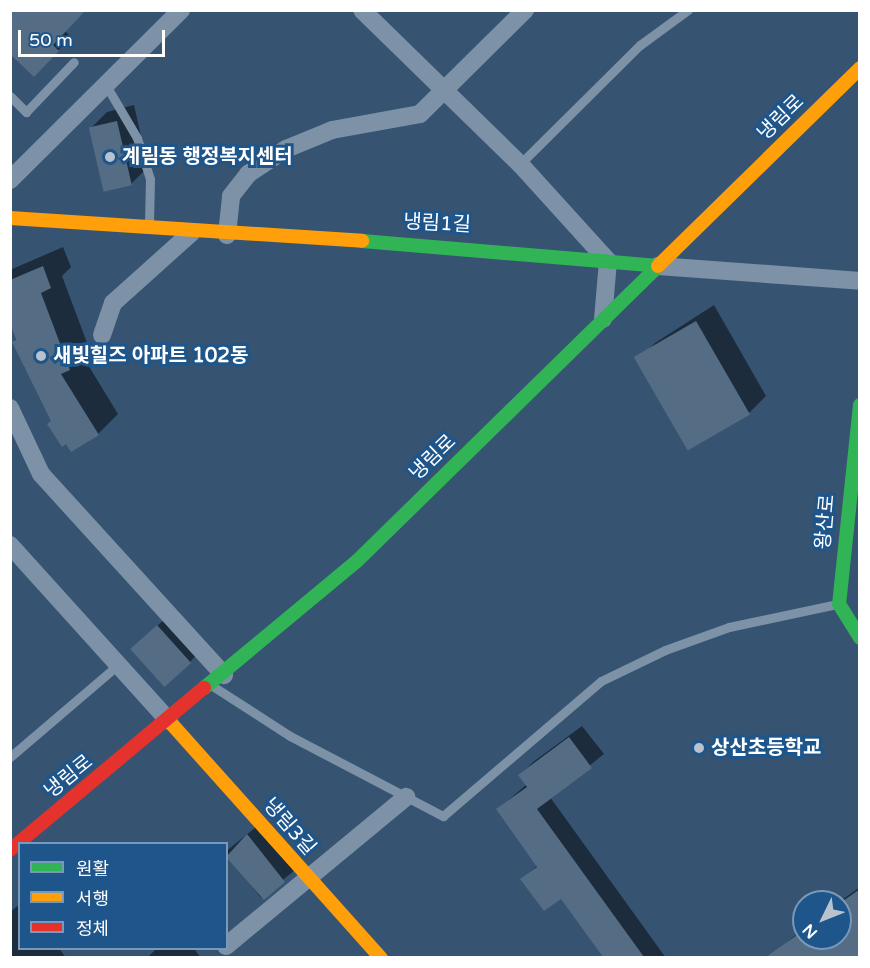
<!DOCTYPE html>
<meta charset="utf-8">
<style>
body{margin:0}
#map{position:relative;width:870px;height:968px;overflow:hidden;background:#365472;font-family:"Varela Round","Noto Sans KR",sans-serif}
div>[style]{position:absolute}
.shadow>*{inset:0;background:#0007;transform-origin:0 0}
.building>*{inset:0;background:#546c84;transform-origin:0 0}
.lane>*{height:9px;margin:-4.5px;padding:0 4.5px;transform-origin:4.5px;border-radius:4.5px;background:#7d92a7}
.street>*{height:18px;margin:-9px;padding:0 9px;transform-origin:9px;border-radius:9px;background:#7d92a7}
.fast>*{height:14px;margin:-7px;padding:0 7px;transform-origin:7px;border-radius:7px;background:#30b455}
.slow>*{height:14px;margin:-7px;padding:0 7px;transform-origin:7px;border-radius:7px;background:#ff9f0a}
.jam>*{height:14px;margin:-7px;padding:0 7px;transform-origin:7px;border-radius:7px;background:#e5322d}
.dots>*{width:16px;height:16px;translate:-50% -50%;box-sizing:border-box;border:3px solid #1e558a;border-radius:50%}
span{translate:-50% -50%;white-space:nowrap;text-align:center;line-height:1.15;-webkit-text-stroke:6px #1e558a;paint-order:stroke}
.street-label{font-size:20px;color:#fff}
.poi-label{font-size:20px;color:#fff;font-weight:700}
.left{translate:0 -50%;text-align:left}
.frame{position:absolute;inset:0;border:12px solid #fff;pointer-events:none}
.legend{position:absolute;left:18px;top:842px;width:210px;height:108px;box-sizing:border-box;background:#1e558a;border:2px solid #7899b9;margin:0;padding:8px 10px;list-style:none;font-size:18px;color:#fff}
.legend li{display:flex;align-items:center;gap:12px;height:30px}
.legend b{width:30px;border:2px solid #7899b9}
.north{position:absolute;left:792px;top:890px;width:60px;height:60px;box-sizing:border-box;background:#1e558a;border:2px solid #7899b9;border-radius:50%;rotate:227deg;font-size:16px;font-weight:700;line-height:24px;text-align:center;color:#fff}
.north::after{content:'';display:block;margin:auto;width:21px;height:27px;background:#b9c3ce;clip-path:polygon(50% 0,100% 100%,50% 72%,0 100%)}
.scale{position:absolute;left:18px;top:30px;width:147px;height:27px;box-sizing:border-box;border:3px solid #fff;border-top:0;padding-left:8px;font-size:18px;line-height:21px;white-space:nowrap;color:#fff;-webkit-text-stroke:4px #1e558a;paint-order:stroke}
</style>
<div id="map">
<div class="shadow">
<div style="clip-path:polygon(65px 31px,71px 37px,47px 62px,10px 52px)"></div>
<div style="clip-path:polygon(134px 105px,148px 167px,131px 184px,90px 129px,107px 112px)"></div>
<div style="clip-path:polygon(63px 247px,71px 267px,62px 276px,89px 348px,82px 355px,118px 414px,98px 434px,52px 421px,29px 368px,25px 369px,10px 323px,10px 270px)"></div>
<div style="clip-path:polygon(714px 305px,766px 396px,749px 413px,638px 360px,655px 343px)"></div>
<div style="clip-path:polygon(171px 614px,202px 649px,190px 662px,145px 636px)"></div>
<div style="clip-path:polygon(582px 726px,604px 754px,550px 797px,666px 958px,605px 958px,561px 897px,522px 879px,538px 865px,498px 809px,527px 784px,520px 775px,533px 762px)"></div>
<div style="left:261px;top:823px;width:58px;height:47px;rotate:51deg"></div>
<div style="clip-path:polygon(860px 887px,860px 958px,768px 958px,804px 928px,804px 938px,840px 938px,839px 902px)"></div>
<div style="clip-path:polygon(20px 904px,20px 948px,59px 948px,66px 958px,10px 958px,10px 912px)"></div>
<div style="clip-path:polygon(157px 948px,194px 948px,200px 957px,147px 958px)"></div>
</div>
<div class="building">
<div style="clip-path:polygon(10px 10px,86px 10px,53px 45px,59px 51px,34px 77px,10px 54px)"></div>
<div style="left:117px;top:121px;width:66px;height:29px;rotate:77deg"></div>
<div style="clip-path:polygon(43px 266px,51px 288px,41px 293px,70px 370px,61px 374px,99px 435px,71px 452px,66px 444px,62px 447px,47px 424px,51px 421px,12px 342px,16px 340px,10px 324px,10px 280px)"></div>
<div style="left:696px;top:321px;width:108px;height:72px;rotate:60deg"></div>
<div style="left:157px;top:625px;width:51px;height:36px;rotate:48deg"></div>
<div style="clip-path:polygon(569px 737px,592px 768px,537px 809px,644px 957px,603px 957px,561px 899px,544px 911px,520px 879px,537px 867px,496px 809px,527px 787px,518px 775px)"></div>
<div style="clip-path:polygon(247px 834px,285px 882px,264px 900px,226px 857px)"></div>
<div style="clip-path:polygon(860px 889px,860px 957px,766px 957px,804px 930px,804px 938px,840px 938px,840px 903px)"></div>
</div>
<div class="lane">
<div style="left:107px;top:87px;width:59px;rotate:59.5deg"></div>
<div style="left:137px;top:138px;width:43px;rotate:72.4deg"></div>
<div style="left:150px;top:179px;width:45px;rotate:91.3deg"></div>
<div style="left:10px;top:96px;width:23px;rotate:45deg"></div>
<div style="left:26px;top:112px;width:69px;rotate:-46.2deg"></div>
<div style="left:520px;top:164px;width:169px;rotate:-44.8deg"></div>
<div style="left:640px;top:45px;width:59px;rotate:-36.1deg"></div>
<div style="left:211px;top:685px;width:94px;rotate:32.8deg"></div>
<div style="left:290px;top:736px;width:173px;rotate:27.6deg"></div>
<div style="left:443px;top:816px;width:208px;rotate:-40.5deg"></div>
<div style="left:601px;top:681px;width:71px;rotate:-25.8deg"></div>
<div style="left:665px;top:650px;width:68px;rotate:-19.8deg"></div>
<div style="left:729px;top:627px;width:110px;rotate:-12deg"></div>
<div style="left:10px;top:757px;width:145px;rotate:-40.5deg"></div>
</div>
<div class="street">
<div style="left:362px;top:10px;width:221px;rotate:44.3deg"></div>
<div style="left:520px;top:164px;width:131px;rotate:47.8deg"></div>
<div style="left:608px;top:261px;width:58px;rotate:94.9deg"></div>
<div style="left:10px;top:180px;width:241px;rotate:-44.8deg"></div>
<div style="left:227px;top:235px;width:39px;rotate:-84deg"></div>
<div style="left:231px;top:196px;width:28px;rotate:-52deg"></div>
<div style="left:248px;top:174px;width:45px;rotate:-33.3deg"></div>
<div style="left:286px;top:149px;width:50px;rotate:-22.4deg"></div>
<div style="left:332px;top:130px;width:89px;rotate:-10.3deg"></div>
<div style="left:420px;top:114px;width:148px;rotate:-44.7deg"></div>
<div style="left:658px;top:266px;width:203px;rotate:4.2deg"></div>
<div style="left:102px;top:335px;width:34px;rotate:-71deg"></div>
<div style="left:113px;top:303px;width:106px;rotate:-41.9deg"></div>
<div style="left:10px;top:408px;width:73px;rotate:64.8deg"></div>
<div style="left:41px;top:474px;width:272px;rotate:47.7deg"></div>
<div style="left:10px;top:545px;width:237px;rotate:47.9deg"></div>
<div style="left:226px;top:946px;width:234px;rotate:-39.6deg"></div>
</div>
<div class="fast">
<div style="left:362px;top:241px;width:297px;rotate:4.8deg"></div>
<div style="left:860px;top:405px;width:200px;rotate:96deg"></div>
<div style="left:839px;top:604px;width:40px;rotate:58deg"></div>
<div style="left:204px;top:688px;width:199px;rotate:-39.7deg"></div>
<div style="left:357px;top:561px;width:421px;rotate:-44.4deg"></div>
</div>
<div class="slow">
<div style="left:10px;top:218px;width:353px;rotate:3.7deg"></div>
<div style="left:658px;top:266px;width:283px;rotate:-44.4deg"></div>
<div style="left:169px;top:721px;width:318px;rotate:48.2deg"></div>
</div>
<div class="jam">
<div style="left:10px;top:850px;width:253px;rotate:-39.9deg"></div>
</div>
<div class="dots">
<div style="left:110px;top:157px;background:#b9c3ce"></div>
<div style="left:41px;top:356px;background:#b9c3ce"></div>
<div style="left:699px;top:748px;background:#b9c3ce"></div>
</div>
<div class="street-label">
<span style="left:781px;top:118px;rotate:-44deg">냉림로</span>
<span style="left:437px;top:224px;rotate:3deg">냉림1길</span>
<span style="left:433px;top:458px;rotate:-44deg">냉림로</span>
<span style="left:826px;top:522px;rotate:-85deg">왕산로</span>
<span style="left:69px;top:777px;rotate:-39deg">냉림로</span>
<span style="left:289px;top:827px;rotate:49deg">냉림3길</span>
</div>
<div class="poi-label">
<span class="left" style="left:122px;top:157px">계림동 행정복지센터</span>
<span class="left" style="left:53px;top:356px">새빛힐즈 아파트 102동</span>
<span class="left" style="left:711px;top:748px">상산초등학교</span>
</div>
<div class="frame"></div>
<ul class="legend">
<li><b style="height:8px;background:#30b455"></b>원활</li>
<li><b style="height:8px;background:#ff9f0a"></b>서행</li>
<li><b style="height:8px;background:#e5322d"></b>정체</li>
</ul>
<div class="north">N</div>
<div class="scale">50 m</div>
</div>
